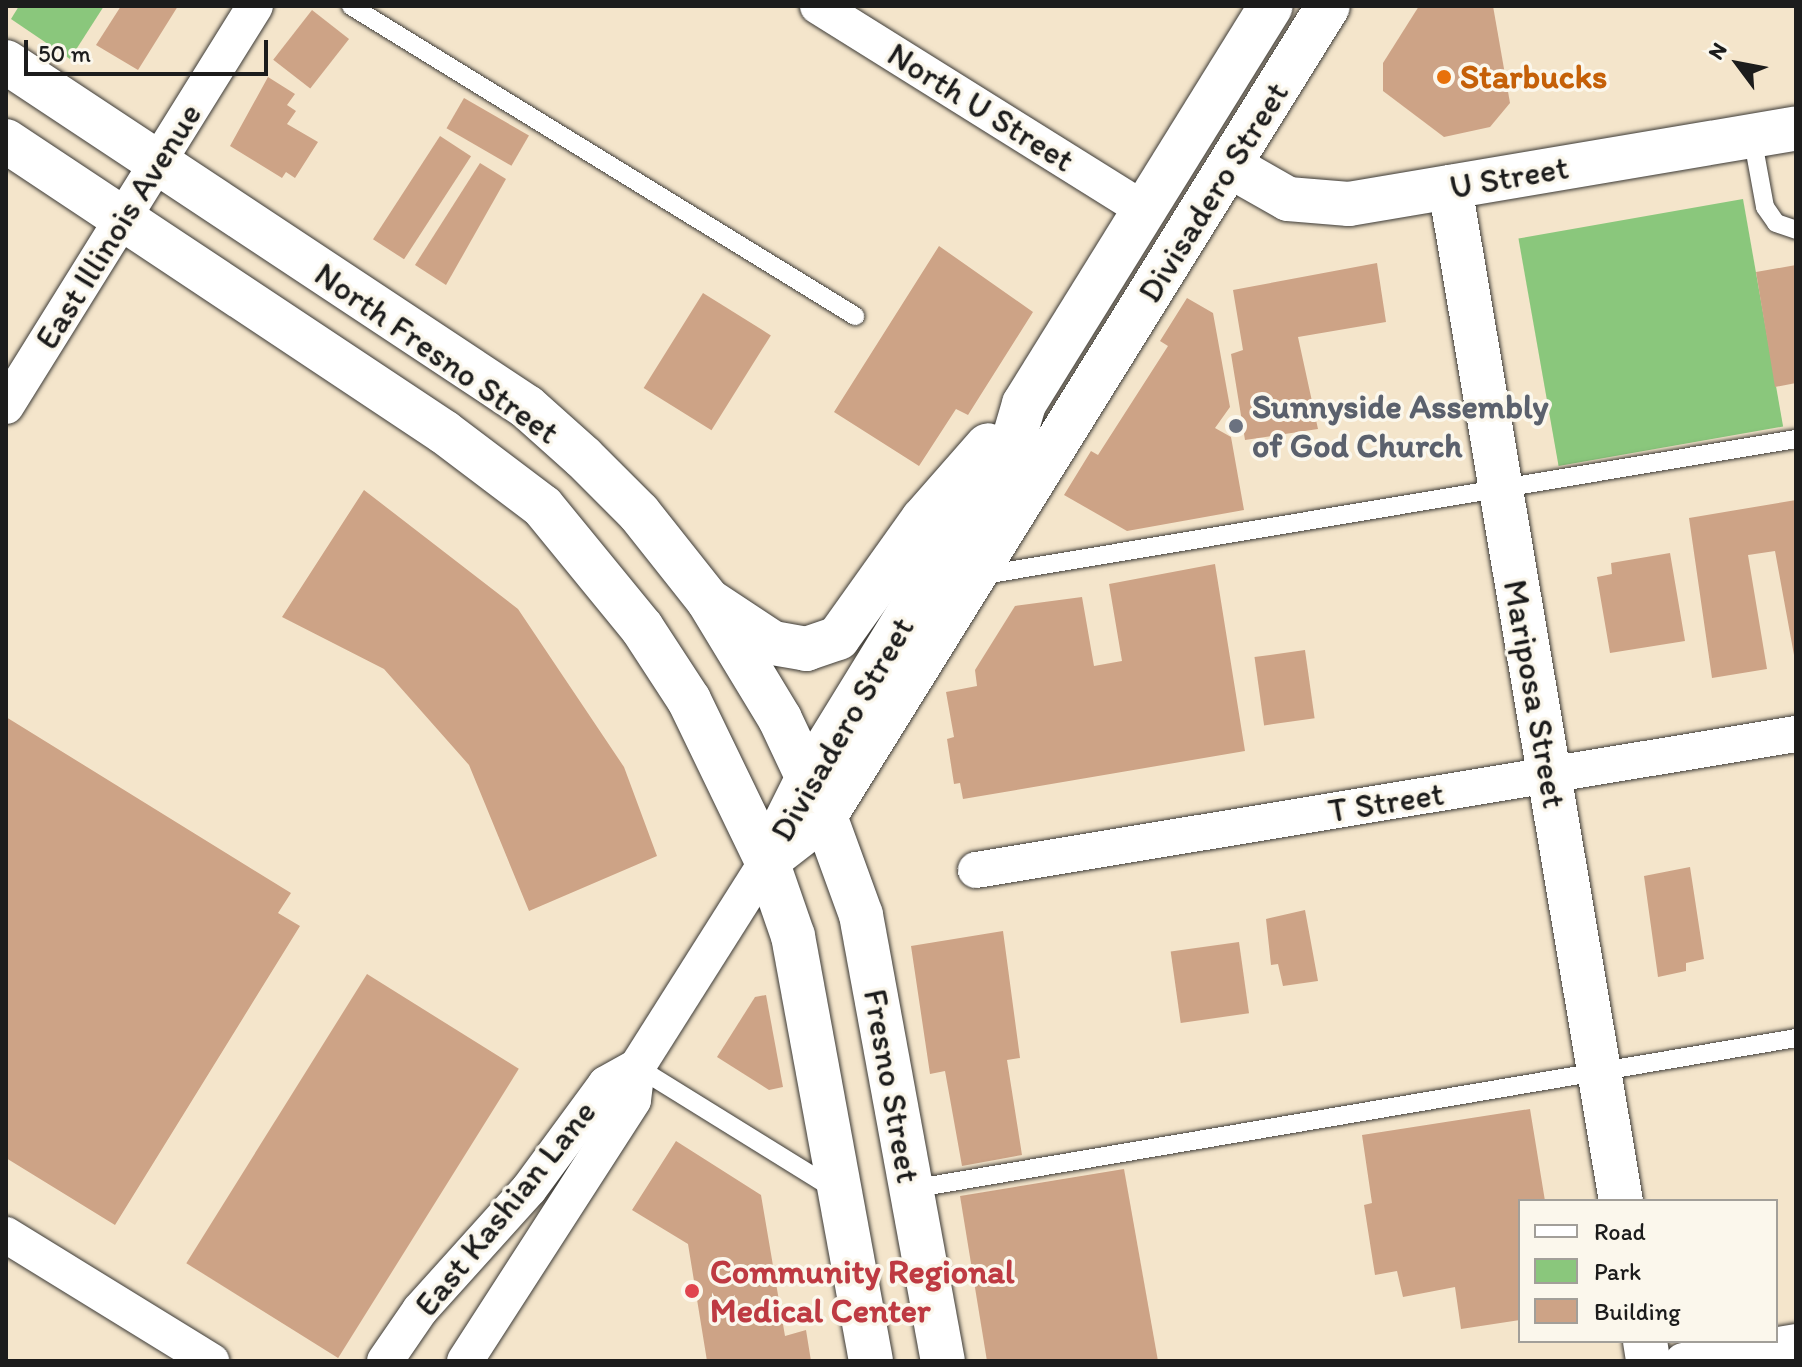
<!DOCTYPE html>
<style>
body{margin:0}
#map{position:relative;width:1802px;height:1367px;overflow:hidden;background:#f4e5cb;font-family:Itim,sans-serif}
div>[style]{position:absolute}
.green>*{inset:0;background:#8ac77c;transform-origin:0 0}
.building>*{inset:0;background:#cda386;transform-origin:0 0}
.roads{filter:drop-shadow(0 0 2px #3c3a36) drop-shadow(0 0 2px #3c3a36)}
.lane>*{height:18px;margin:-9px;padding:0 9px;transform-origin:9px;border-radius:9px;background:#fff}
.street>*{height:36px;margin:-18px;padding:0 18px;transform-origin:18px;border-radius:18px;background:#fff}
.secondary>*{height:44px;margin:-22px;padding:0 22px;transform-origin:22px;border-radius:22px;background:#fff}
.primary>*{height:44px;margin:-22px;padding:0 22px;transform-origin:22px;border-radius:22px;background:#fff}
.dots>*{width:22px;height:22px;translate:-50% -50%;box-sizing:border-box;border:4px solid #fbf7ec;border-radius:50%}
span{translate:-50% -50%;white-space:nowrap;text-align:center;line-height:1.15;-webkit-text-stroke:7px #fbf7ec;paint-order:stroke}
.food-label{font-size:34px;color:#c56008;font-weight:700}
.left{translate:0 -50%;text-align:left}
.street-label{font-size:34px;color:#1c1c1c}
.worship-label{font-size:34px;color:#5b616d;font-weight:700}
.health-label{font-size:34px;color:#be3a42;font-weight:700}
.frame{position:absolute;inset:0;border:8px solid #1c1c1c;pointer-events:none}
.legend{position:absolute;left:1518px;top:1199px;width:260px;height:144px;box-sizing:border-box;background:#fbf7ec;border:2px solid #a29f99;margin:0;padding:10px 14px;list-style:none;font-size:24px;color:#1c1c1c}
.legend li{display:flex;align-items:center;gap:16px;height:40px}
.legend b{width:40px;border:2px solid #a29f99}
.north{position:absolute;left:1698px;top:24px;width:80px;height:80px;-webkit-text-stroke:6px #fbf7ec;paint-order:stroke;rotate:302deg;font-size:22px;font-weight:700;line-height:32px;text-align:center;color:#1c1c1c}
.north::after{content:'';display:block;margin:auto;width:28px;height:36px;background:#1c1c1c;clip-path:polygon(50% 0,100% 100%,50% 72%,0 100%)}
.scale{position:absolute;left:24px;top:40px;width:244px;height:36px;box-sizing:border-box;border:4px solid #1c1c1c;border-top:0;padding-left:10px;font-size:24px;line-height:28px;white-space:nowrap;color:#1c1c1c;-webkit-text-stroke:6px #fbf7ec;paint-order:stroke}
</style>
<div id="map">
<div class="green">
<div style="clip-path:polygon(19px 6px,104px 6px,70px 59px,11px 19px)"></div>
<div style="left:1743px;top:199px;width:231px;height:228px;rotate:80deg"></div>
</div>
<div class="building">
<div style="clip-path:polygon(121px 6px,178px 6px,138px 70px,96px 45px)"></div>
<div style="clip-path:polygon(1419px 6px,1493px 6px,1510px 103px,1490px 127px,1444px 137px,1383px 91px,1383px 63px)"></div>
<div style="left:312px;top:10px;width:47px;height:63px;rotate:38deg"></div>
<div style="clip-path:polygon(268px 77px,295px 94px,287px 105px,296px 111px,287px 124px,318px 142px,295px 178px,286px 172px,282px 178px,230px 146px)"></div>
<div style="left:464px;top:98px;width:75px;height:35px;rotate:30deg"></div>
<div style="left:440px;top:136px;width:37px;height:123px;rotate:33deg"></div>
<div style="clip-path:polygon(480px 163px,506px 179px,446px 285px,415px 265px)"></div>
<div style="clip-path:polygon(939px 246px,1033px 312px,968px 415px,956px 409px,919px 466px,834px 412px)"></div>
<div style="clip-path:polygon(1377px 263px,1386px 322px,1298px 337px,1318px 429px,1245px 440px,1231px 354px,1243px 350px,1233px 290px)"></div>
<div style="clip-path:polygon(1796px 265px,1796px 383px,1775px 387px,1756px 272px)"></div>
<div style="left:703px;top:293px;width:80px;height:112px;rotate:32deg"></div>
<div style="clip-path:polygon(1187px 298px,1213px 313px,1230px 407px,1215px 428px,1231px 437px,1244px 510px,1127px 531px,1064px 495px,1091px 451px,1098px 455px,1168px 346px,1160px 341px)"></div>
<div style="clip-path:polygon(364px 490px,518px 609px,624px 767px,657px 856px,529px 911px,469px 765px,384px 669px,282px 617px)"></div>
<div style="clip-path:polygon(1796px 500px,1796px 666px,1775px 551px,1748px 555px,1767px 669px,1712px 678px,1689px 518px)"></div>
<div style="clip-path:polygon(1670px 553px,1685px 641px,1610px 653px,1597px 577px,1612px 574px,1611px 563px)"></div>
<div style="clip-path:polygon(1215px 564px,1245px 751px,963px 799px,960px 783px,954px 784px,947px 739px,954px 737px,946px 692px,977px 686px,975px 670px,1015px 606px,1082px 597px,1094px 666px,1122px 661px,1109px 584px)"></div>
<div style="left:1305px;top:650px;width:69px;height:51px;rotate:82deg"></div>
<div style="clip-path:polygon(6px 717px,291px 893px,278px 913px,300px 926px,115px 1225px,6px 1158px)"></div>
<div style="clip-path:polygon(1690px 867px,1704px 959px,1686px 963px,1686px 971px,1658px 977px,1644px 876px)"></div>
<div style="clip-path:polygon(1305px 910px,1318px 981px,1283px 986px,1278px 964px,1271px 965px,1266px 919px)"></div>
<div style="clip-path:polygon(1003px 931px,1020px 1058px,1007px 1060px,1022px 1155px,962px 1166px,945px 1071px,930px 1074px,911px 946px)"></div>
<div style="left:1239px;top:942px;width:72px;height:69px;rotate:82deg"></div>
<div style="left:367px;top:974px;width:179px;height:341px;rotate:32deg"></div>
<div style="clip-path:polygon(766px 995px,783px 1087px,769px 1090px,717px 1057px,755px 997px)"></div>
<div style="clip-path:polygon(1530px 1109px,1545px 1201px,1520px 1201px,1520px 1320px,1461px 1329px,1455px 1287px,1403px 1297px,1397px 1271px,1375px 1275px,1364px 1205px,1372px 1203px,1362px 1135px)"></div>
<div style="clip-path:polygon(676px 1141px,761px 1195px,785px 1336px,806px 1330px,811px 1361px,707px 1361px,688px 1244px,632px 1210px)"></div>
<div style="clip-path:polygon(1124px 1169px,1158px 1361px,987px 1361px,960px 1196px)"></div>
</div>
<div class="roads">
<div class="lane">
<div style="left:351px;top:6px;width:592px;rotate:31.59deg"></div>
<div style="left:1752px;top:136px;width:72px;rotate:79.6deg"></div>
<div style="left:1765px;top:207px;width:19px;rotate:55deg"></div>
<div style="left:1776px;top:223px;width:21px;rotate:19deg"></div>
<div style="left:978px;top:576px;width:829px;rotate:-9.51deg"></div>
<div style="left:637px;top:1067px;width:233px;rotate:31.8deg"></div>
<div style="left:911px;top:1189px;width:898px;rotate:-9.68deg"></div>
</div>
<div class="street">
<div style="left:818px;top:6px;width:385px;rotate:32deg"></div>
<div style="left:6px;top:406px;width:471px;rotate:-58.1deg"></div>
<div style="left:976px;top:870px;width:831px;rotate:-9.42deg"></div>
<div style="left:6px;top:1235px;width:241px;rotate:31.6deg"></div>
<div style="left:385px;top:1361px;width:62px;rotate:-55.5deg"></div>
<div style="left:420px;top:1310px;width:163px;rotate:-48deg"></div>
<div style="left:529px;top:1189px;width:130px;rotate:-53.7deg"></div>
<div style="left:606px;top:1084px;width:35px;rotate:-29deg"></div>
<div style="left:465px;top:1361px;width:310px;rotate:-57.2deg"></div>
<div style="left:633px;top:1100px;width:33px;rotate:-83deg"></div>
<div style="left:637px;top:1067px;width:244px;rotate:-57.7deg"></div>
<div style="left:1683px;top:1361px;width:115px;rotate:-9.5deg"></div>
</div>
<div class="secondary">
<div style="left:6px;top:62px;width:625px;rotate:33.51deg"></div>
<div style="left:527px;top:407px;width:75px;rotate:41.8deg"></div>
<div style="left:583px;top:457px;width:79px;rotate:45deg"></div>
<div style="left:639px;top:513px;width:111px;rotate:51.6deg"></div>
<div style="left:708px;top:600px;width:139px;rotate:58.8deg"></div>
<div style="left:780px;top:719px;width:96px;rotate:64.8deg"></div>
<div style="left:6px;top:141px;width:526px;rotate:33.6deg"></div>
<div style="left:444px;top:432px;width:124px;rotate:37.1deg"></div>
<div style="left:543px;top:507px;width:156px;rotate:50.7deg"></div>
<div style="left:642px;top:628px;width:86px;rotate:56.9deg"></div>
<div style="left:689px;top:700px;width:179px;rotate:64.2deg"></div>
<div style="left:1230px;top:166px;width:67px;rotate:29.6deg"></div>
<div style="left:1288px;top:199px;width:61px;rotate:4.7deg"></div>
<div style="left:1349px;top:204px;width:453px;rotate:-9.6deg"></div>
<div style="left:1450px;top:187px;width:1028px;rotate:80.43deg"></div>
<div style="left:1645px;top:1341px;width:20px;rotate:81deg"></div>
</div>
<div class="primary">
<div style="left:708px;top:600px;width:78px;rotate:33.5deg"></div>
<div style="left:773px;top:643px;width:34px;rotate:10deg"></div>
<div style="left:806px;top:649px;width:34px;rotate:-19deg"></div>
<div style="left:838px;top:638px;width:146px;rotate:-54.5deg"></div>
<div style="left:923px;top:519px;width:98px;rotate:-48.7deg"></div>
<div style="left:825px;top:816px;width:105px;rotate:70deg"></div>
<div style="left:861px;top:915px;width:453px;rotate:79.6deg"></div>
<div style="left:772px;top:849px;width:80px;rotate:-63.4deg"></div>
<div style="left:808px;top:777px;width:390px;rotate:-58.4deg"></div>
<div style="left:1012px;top:445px;width:43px;rotate:-73.7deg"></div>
<div style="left:1024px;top:404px;width:468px;rotate:-58.2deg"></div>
<div style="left:767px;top:861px;width:73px;rotate:-37.8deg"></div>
<div style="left:825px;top:816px;width:953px;rotate:-58.16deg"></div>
<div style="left:767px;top:861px;width:79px;rotate:70.9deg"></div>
<div style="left:793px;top:936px;width:432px;rotate:79.6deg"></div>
</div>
</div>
<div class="dots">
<div style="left:1444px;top:77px;background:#e8710a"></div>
<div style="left:1236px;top:426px;background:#6b7280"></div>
<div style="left:692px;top:1291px;background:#e0444e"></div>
</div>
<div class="food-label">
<span class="left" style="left:1460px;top:77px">Starbucks</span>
</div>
<div class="street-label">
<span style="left:981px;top:107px;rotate:32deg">North U Street</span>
<span style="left:1509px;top:177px;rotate:-10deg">U Street</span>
<span style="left:1213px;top:192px;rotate:-58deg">Divisadero Street</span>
<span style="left:118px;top:226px;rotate:-58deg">East Illinois Avenue</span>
<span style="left:437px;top:353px;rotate:35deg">North Fresno Street</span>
<span style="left:1535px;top:694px;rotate:80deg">Mariposa Street</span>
<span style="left:842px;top:729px;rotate:-60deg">Divisadero Street</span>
<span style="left:1386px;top:802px;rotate:-9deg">T Street</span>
<span style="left:892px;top:1086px;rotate:80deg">Fresno Street</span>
<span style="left:505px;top:1208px;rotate:-51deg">East Kashian Lane</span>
</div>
<div class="worship-label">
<span class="left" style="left:1252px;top:426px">Sunnyside Assembly<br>of God Church</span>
</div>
<div class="health-label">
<span class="left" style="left:710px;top:1291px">Community Regional<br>Medical Center</span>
</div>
<div class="frame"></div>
<ul class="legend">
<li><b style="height:10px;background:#fff"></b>Road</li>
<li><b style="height:22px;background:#8ac77c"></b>Park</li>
<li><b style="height:22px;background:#cda386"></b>Building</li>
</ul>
<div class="north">N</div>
<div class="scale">50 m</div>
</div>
